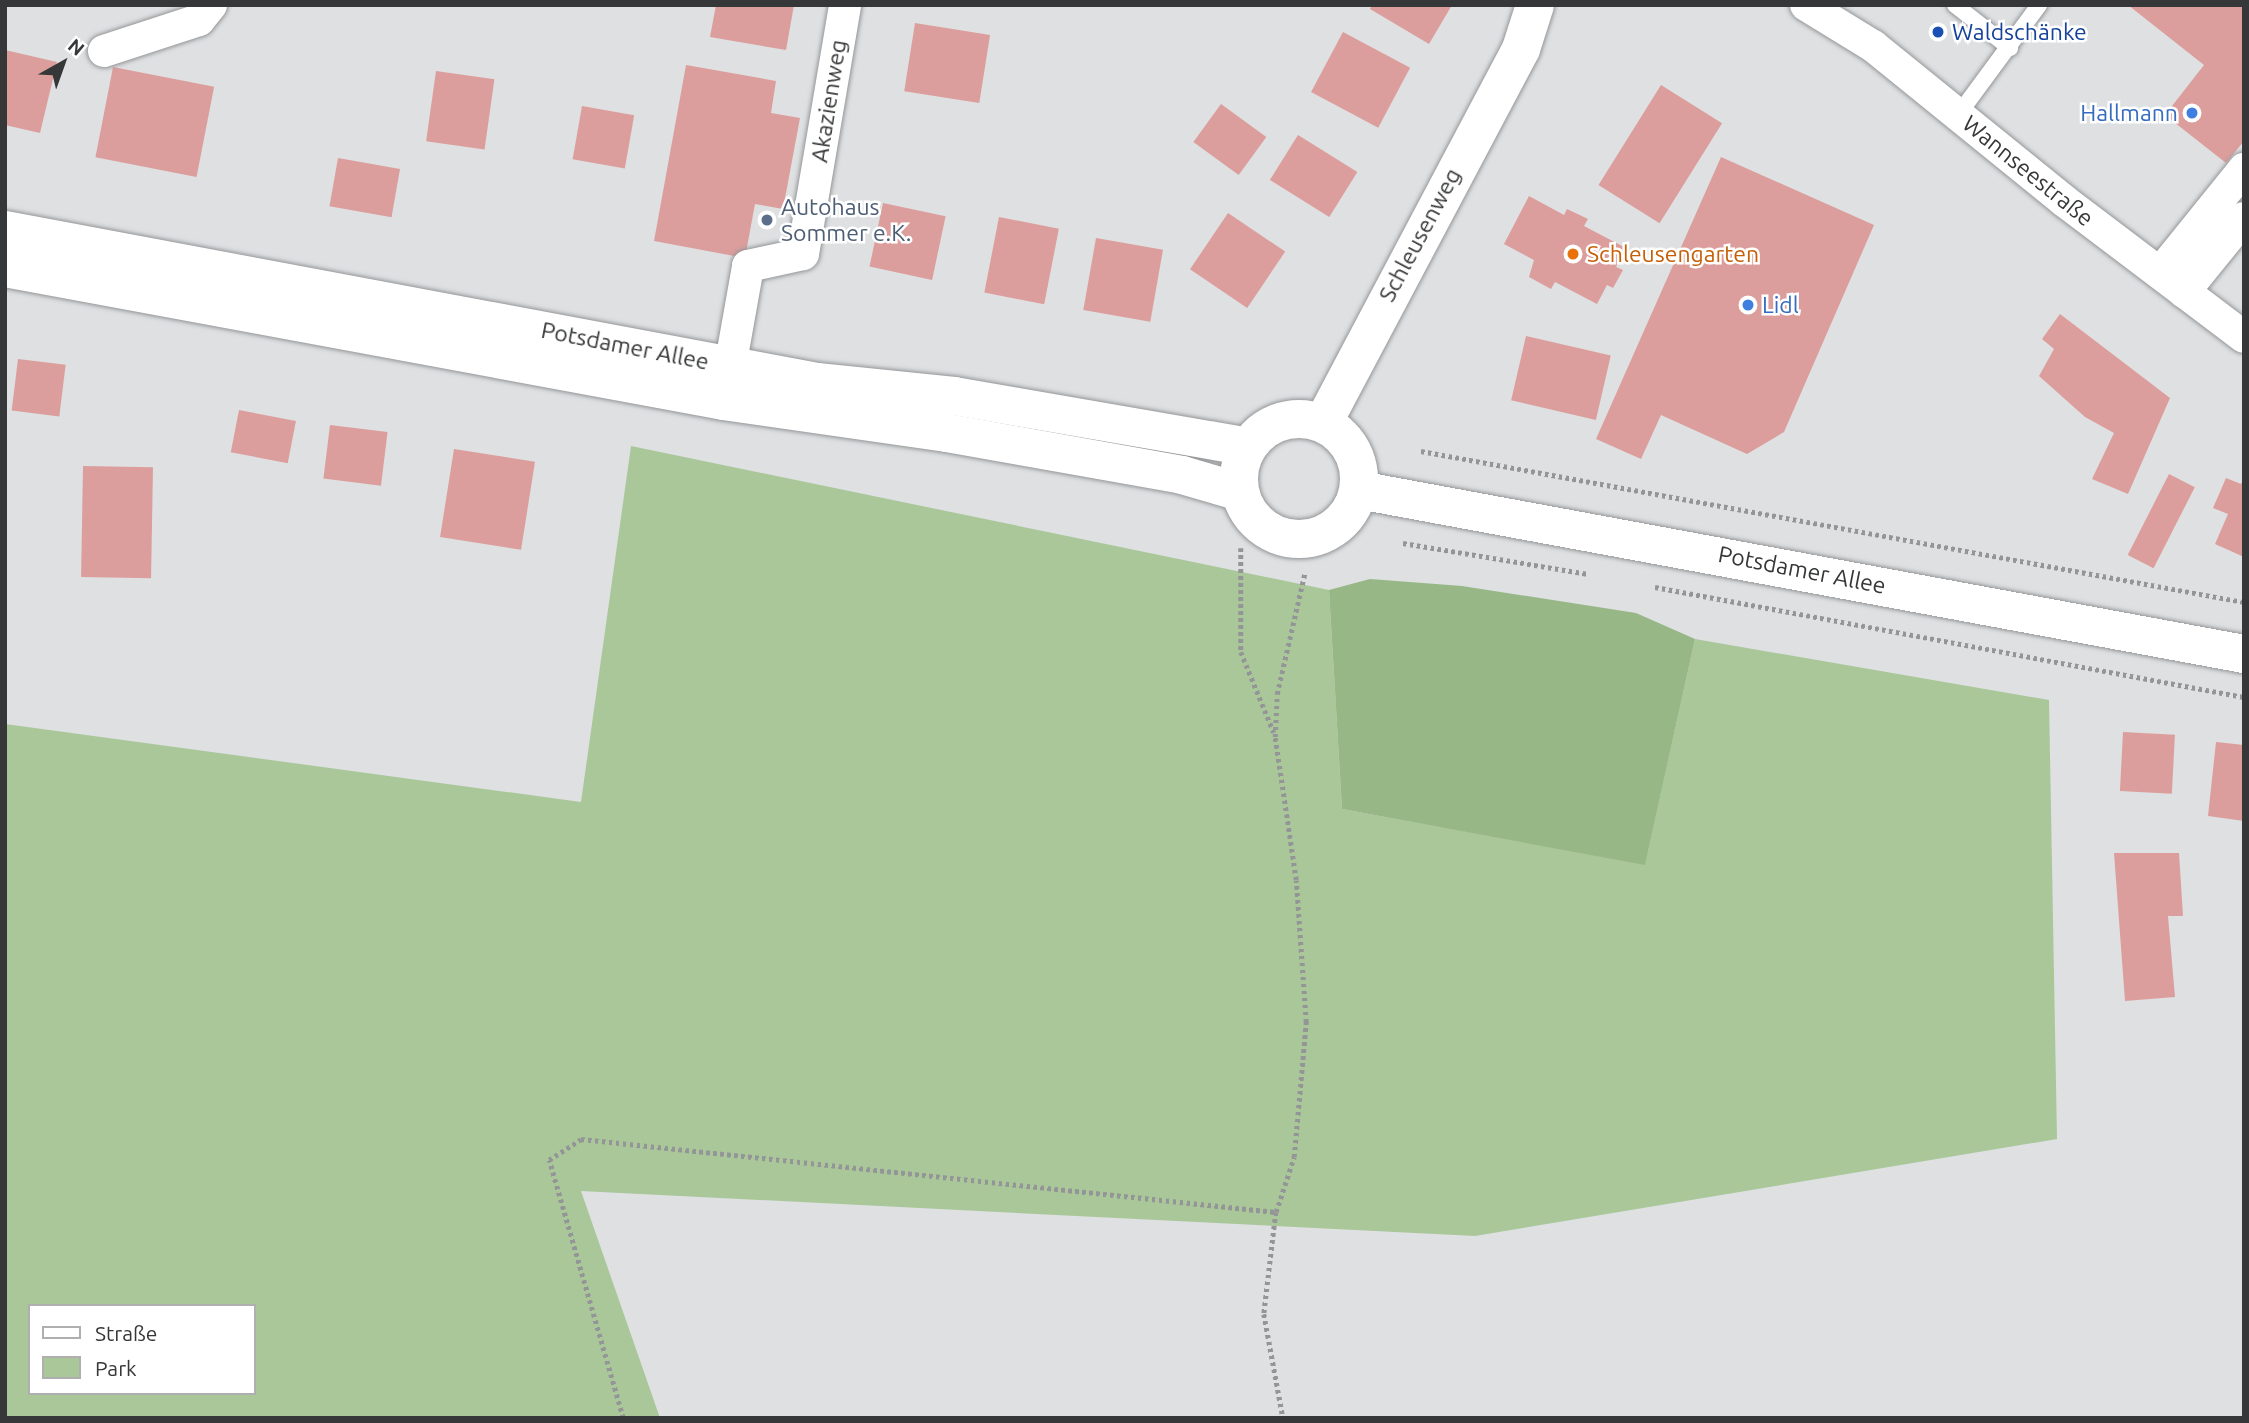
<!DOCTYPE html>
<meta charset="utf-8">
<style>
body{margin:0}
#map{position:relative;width:2249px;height:1423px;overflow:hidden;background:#dee0e2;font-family:Ubuntu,sans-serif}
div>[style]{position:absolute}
.green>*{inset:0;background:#aac79a}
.forest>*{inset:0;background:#98b787}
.building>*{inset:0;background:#dc9e9c;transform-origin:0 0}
.path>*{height:4.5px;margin-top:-2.25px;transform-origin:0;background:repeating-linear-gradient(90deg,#949597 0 3.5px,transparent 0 7px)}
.roads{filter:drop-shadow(0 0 2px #959698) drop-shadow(0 0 2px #959698)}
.lane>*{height:16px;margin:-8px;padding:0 8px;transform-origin:8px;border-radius:8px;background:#fff}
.street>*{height:32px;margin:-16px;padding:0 16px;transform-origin:16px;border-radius:16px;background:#fff}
.secondary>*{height:38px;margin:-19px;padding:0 19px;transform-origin:19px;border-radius:19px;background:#fff}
.secondary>.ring{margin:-19px;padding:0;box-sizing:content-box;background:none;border:38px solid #fff;border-radius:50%}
.dots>*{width:19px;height:19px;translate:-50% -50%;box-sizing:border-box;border:4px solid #fff;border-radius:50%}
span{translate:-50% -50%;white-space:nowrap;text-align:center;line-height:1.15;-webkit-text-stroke:5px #fff;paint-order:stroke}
.transit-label{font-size:23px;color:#164399}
.left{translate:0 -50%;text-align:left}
.street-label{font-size:23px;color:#363738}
.shop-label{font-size:23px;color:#366cbe}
.right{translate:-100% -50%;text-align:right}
.service-label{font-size:23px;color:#4e5e75}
.food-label{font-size:23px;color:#c56008}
.frame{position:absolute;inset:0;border:7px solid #363738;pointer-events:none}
.legend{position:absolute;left:28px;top:1304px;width:228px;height:91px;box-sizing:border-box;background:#fff;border:2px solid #afafaf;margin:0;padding:9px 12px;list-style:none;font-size:21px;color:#363738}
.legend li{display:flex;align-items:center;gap:14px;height:35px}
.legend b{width:35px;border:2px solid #afafaf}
.north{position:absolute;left:28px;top:28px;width:70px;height:70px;-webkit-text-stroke:5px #fff;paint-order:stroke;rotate:40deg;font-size:19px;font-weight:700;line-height:28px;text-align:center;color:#363738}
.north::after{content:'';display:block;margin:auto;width:24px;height:32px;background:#363738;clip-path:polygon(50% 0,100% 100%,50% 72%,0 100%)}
</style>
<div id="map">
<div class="green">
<div style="clip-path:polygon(evenodd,631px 446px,1329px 590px,1342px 809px,1645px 864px,1695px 639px,2049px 700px,2057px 1139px,1475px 1236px,581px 1191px,660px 1418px,5px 1418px,5px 724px,581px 802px,631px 446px,30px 1306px,254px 1306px,254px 1393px,30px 1393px,30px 1306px)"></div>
</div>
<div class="forest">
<div style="clip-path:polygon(1370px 579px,1462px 586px,1636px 613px,1695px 639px,1645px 865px,1342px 809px,1329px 590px)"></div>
</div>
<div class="building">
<div style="clip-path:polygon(794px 5px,786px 50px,710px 37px,716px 5px)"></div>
<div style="clip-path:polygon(1372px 5px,1452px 5px,1429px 44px,1370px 9px)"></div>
<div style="clip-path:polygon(2128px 5px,2244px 5px,2244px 141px,2226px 163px,2165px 115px,2204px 65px)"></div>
<div style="left:915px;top:23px;width:76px;height:69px;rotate:9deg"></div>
<div style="left:1343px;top:32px;width:76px;height:68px;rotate:28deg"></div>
<div style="clip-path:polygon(5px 50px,57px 62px,40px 133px,5px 125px)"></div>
<div style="clip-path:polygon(686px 65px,776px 81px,771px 113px,800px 118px,783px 209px,755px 204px,745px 258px,654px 241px)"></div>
<div style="left:113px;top:67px;width:103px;height:92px;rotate:11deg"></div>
<div style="left:436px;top:71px;width:59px;height:71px;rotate:8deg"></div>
<div style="left:1661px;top:85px;width:72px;height:118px;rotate:32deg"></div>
<div style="left:1221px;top:104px;width:56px;height:47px;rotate:36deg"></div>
<div style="left:582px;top:106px;width:53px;height:54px;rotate:10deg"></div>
<div style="left:1298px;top:135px;width:70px;height:53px;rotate:32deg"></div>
<div style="clip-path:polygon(1721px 157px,1874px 225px,1784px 432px,1747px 454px,1661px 415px,1641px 459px,1596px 439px)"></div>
<div style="left:338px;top:158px;width:63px;height:49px;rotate:10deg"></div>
<div style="clip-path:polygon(1529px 196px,1564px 215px,1567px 209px,1588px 219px,1584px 226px,1626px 248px,1616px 267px,1623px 270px,1613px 288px,1607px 285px,1597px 304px,1555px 282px,1551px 289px,1529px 277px,1534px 260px,1504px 244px)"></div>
<div style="left:883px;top:203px;width:64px;height:65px;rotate:12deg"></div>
<div style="left:1228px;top:213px;width:69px;height:68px;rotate:34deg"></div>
<div style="left:999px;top:217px;width:61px;height:77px;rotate:11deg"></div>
<div style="left:1096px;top:238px;width:68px;height:73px;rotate:10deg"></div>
<div style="clip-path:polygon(2060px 314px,2170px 398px,2128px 494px,2092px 479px,2114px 433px,2085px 417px,2039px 376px,2054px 349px,2042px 339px)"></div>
<div style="left:1526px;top:336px;width:87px;height:66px;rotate:13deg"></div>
<div style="left:18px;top:359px;width:48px;height:52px;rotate:7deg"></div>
<div style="left:239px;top:410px;width:58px;height:43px;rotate:11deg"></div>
<div style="left:330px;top:425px;width:58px;height:54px;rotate:7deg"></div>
<div style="left:454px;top:449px;width:82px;height:89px;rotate:9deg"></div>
<div style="left:83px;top:466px;width:70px;height:111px;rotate:1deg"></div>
<div style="left:2169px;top:474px;width:29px;height:91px;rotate:27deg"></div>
<div style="clip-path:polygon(2226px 478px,2241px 484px,2244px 478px,2244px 557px,2215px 544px,2228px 514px,2213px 508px)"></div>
<div style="left:2123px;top:732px;width:52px;height:59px;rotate:3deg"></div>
<div style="clip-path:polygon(2216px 742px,2244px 745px,2244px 821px,2208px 816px)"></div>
<div style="clip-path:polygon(2114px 853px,2179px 853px,2183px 916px,2168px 916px,2175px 997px,2125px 1001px)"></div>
</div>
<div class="path">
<div style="left:1421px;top:451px;width:837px;rotate:10.4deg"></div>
<div style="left:1403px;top:543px;width:188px;rotate:9.5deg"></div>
<div style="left:1241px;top:548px;width:104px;rotate:90deg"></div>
<div style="left:1241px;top:652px;width:87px;rotate:67.8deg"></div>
<div style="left:1655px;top:587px;width:599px;rotate:10.58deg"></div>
<div style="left:1276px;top:1212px;width:103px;rotate:96.7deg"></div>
<div style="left:1264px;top:1314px;width:106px;rotate:79.6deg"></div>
<div style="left:623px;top:1418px;width:268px;rotate:-106deg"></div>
<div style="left:549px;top:1160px;width:38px;rotate:-33deg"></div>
<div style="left:581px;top:1139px;width:699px;rotate:6deg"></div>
<div style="left:1276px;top:1212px;width:58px;rotate:-71.9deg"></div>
<div style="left:1294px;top:1157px;width:136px;rotate:-84.9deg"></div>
<div style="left:1306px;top:1022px;width:142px;rotate:-94deg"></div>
<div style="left:1296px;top:880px;width:145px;rotate:-98.4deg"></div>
<div style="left:1275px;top:737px;width:43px;rotate:-87.3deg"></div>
<div style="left:1277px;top:694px;width:125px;rotate:-77.1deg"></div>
</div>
<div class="roads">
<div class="lane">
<div style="left:1955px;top:5px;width:70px;rotate:38deg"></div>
<div style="left:1958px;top:115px;width:137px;rotate:-53.6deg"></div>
</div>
<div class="street">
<div style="left:1806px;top:5px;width:79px;rotate:31.5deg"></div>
<div style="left:1873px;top:46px;width:245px;rotate:39deg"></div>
<div style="left:2063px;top:200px;width:227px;rotate:37.1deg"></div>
<div style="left:104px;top:51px;width:100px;rotate:-18.1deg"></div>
<div style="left:199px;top:20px;width:19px;rotate:-51deg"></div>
<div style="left:2160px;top:273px;width:134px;rotate:-51.1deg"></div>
<div style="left:2184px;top:292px;width:95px;rotate:-51deg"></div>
<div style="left:726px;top:390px;width:126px;rotate:-79.9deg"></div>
<div style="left:748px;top:266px;width:56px;rotate:-12.3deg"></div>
<div style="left:803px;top:254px;width:253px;rotate:-80.4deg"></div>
</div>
<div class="secondary">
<div style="left:5px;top:230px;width:826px;rotate:10.6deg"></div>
<div style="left:817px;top:382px;width:138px;rotate:5.8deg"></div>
<div style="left:954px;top:396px;width:298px;rotate:9.8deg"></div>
<div style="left:5px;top:268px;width:730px;rotate:10.49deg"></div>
<div style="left:723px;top:401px;width:226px;rotate:8.1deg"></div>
<div style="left:947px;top:433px;width:239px;rotate:10.1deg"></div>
<div style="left:1182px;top:475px;width:60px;rotate:16.3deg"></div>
<div class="ring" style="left:1239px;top:419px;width:82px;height:82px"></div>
<div style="left:1323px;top:423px;width:423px;rotate:-62.1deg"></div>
<div style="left:1521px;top:49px;width:46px;rotate:-72.3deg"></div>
<div style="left:1359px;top:490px;width:900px;rotate:10.5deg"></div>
</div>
</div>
<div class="dots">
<div style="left:1938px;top:32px;background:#1a4fb4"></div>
<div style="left:2192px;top:113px;background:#3f7fe0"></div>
<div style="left:767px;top:220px;background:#5c6f8a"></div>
<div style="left:1573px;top:254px;background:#e8710a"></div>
<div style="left:1748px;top:305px;background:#3f7fe0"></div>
</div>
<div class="transit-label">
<span class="left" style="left:1952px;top:32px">Waldschänke</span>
</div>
<div class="street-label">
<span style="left:829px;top:101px;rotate:-81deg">Akazienweg</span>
<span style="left:2028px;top:171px;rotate:39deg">Wannseestraße</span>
<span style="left:1420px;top:235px;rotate:-62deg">Schleusenweg</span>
<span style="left:625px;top:346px;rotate:11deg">Potsdamer Allee</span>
<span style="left:1802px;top:570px;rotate:11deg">Potsdamer Allee</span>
</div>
<div class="shop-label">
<span class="right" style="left:2178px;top:113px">Hallmann</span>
<span class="left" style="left:1762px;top:305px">Lidl</span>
</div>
<div class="service-label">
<span class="left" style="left:781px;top:220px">Autohaus<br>Sommer e.K.</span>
</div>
<div class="food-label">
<span class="left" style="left:1587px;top:254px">Schleusengarten</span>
</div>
<div class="frame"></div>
<ul class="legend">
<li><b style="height:9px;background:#fff"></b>Straße</li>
<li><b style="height:19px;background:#aac79a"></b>Park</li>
</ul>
<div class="north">N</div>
</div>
